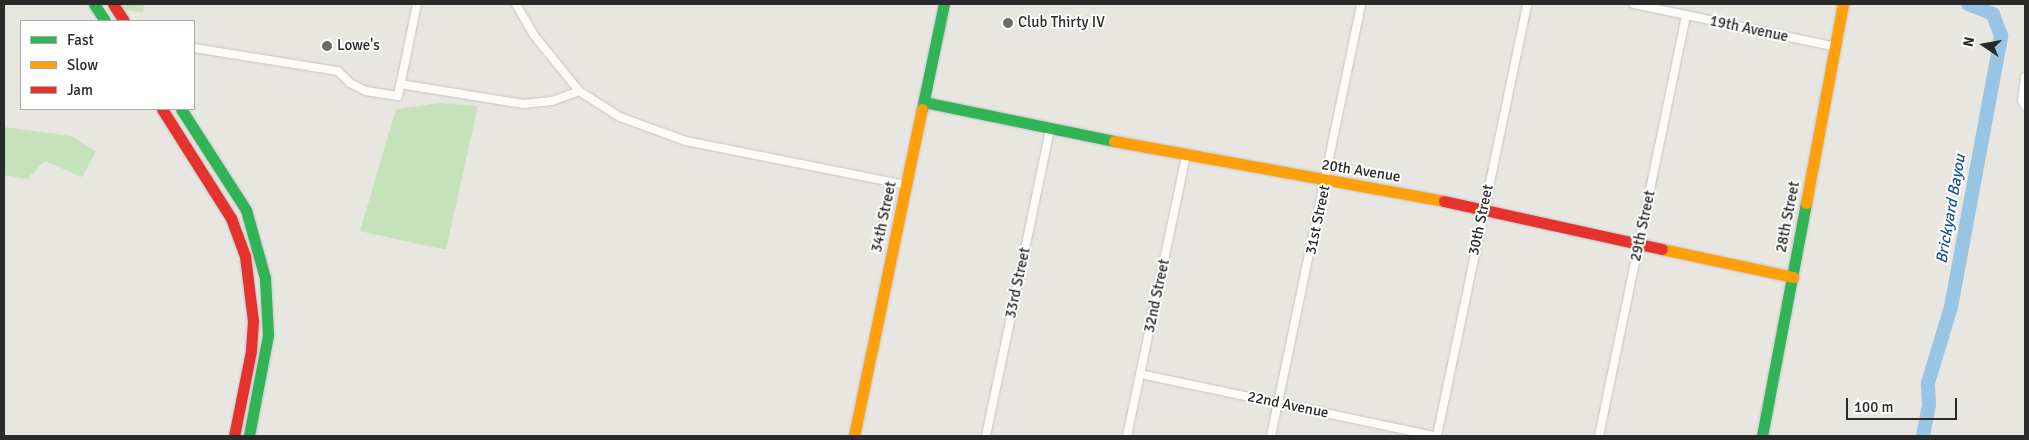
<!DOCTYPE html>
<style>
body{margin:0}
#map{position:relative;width:2029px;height:440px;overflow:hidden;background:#e8e6e0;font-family:Signika,sans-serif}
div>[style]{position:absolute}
.green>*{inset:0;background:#c5e2bb}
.river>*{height:14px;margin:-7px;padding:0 7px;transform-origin:7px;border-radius:7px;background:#99c5e4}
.roads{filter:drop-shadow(0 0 1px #c5c4c4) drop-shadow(0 0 1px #c5c4c4)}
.street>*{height:8px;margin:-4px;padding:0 4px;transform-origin:4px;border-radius:4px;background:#fcfbfa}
.fast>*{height:11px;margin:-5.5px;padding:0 5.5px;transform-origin:5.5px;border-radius:5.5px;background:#30b455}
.slow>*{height:11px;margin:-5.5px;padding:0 5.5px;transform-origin:5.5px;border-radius:5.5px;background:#ff9f0a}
.jam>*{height:11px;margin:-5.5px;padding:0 5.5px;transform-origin:5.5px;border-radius:5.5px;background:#e5322d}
.dots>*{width:14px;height:14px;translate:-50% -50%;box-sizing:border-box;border:2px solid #fff;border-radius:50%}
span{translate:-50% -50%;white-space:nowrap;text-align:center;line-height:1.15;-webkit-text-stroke:4px #fff;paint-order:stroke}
.poi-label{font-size:15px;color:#2a2a2a}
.left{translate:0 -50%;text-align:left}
.street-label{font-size:15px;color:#2a2a2a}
.water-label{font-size:16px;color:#175491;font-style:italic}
.frame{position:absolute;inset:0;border:5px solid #2a2a2a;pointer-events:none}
.legend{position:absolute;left:20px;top:20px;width:175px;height:90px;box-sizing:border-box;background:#fff;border:1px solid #aaa;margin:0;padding:6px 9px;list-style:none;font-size:15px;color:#2a2a2a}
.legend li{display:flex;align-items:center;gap:10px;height:25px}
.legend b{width:25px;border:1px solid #aaa}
.north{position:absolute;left:1959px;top:20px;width:50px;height:50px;-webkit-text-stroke:4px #fff;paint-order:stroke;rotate:282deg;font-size:14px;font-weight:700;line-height:20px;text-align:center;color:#2a2a2a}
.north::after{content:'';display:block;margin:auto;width:18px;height:22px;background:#2a2a2a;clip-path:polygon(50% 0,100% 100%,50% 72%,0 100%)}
.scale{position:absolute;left:1846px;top:398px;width:111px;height:22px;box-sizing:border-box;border:2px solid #2a2a2a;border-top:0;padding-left:6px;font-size:15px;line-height:18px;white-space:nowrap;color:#2a2a2a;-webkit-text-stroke:4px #fff;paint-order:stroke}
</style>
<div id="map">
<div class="green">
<div style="clip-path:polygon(119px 4px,144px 4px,143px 13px,123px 9px)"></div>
<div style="clip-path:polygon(440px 103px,478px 106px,446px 250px,360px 231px,396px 109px)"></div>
<div style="clip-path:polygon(4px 127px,71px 136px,96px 151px,82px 177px,45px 161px,27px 179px,4px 175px)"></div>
</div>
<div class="river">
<div style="left:1923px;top:436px;width:32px;rotate:-79deg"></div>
<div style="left:1929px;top:405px;width:22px;rotate:-93deg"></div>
<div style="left:1928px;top:383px;width:79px;rotate:-73.2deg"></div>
<div style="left:1951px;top:307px;width:276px;rotate:-79.5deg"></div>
<div style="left:2001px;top:36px;width:23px;rotate:-110deg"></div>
<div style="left:1993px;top:14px;width:27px;rotate:-158deg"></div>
</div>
<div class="roads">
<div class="street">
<div style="left:516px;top:4px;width:34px;rotate:60deg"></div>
<div style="left:533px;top:34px;width:73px;rotate:51.1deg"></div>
<div style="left:579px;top:91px;width:49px;rotate:32.4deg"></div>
<div style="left:620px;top:117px;width:70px;rotate:20deg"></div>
<div style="left:686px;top:141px;width:224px;rotate:11.3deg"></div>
<div style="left:1634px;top:4px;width:207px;rotate:12deg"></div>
<div style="left:194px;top:48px;width:146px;rotate:9.1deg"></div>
<div style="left:338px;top:71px;width:17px;rotate:45deg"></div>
<div style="left:350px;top:83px;width:18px;rotate:27deg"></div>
<div style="left:366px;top:91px;width:32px;rotate:9deg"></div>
<div style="left:398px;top:96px;width:94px;rotate:-78.3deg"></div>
<div style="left:2025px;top:77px;width:24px;rotate:97deg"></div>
<div style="left:2022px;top:101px;width:6px;rotate:59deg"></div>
<div style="left:400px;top:84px;width:125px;rotate:9.2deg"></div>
<div style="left:523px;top:104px;width:29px;rotate:-6deg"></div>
<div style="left:552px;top:101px;width:29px;rotate:-20deg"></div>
<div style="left:1140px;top:374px;width:301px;rotate:11.9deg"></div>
<div style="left:986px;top:436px;width:314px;rotate:-78.2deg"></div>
<div style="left:1127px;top:436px;width:286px;rotate:-78.1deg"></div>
<div style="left:1271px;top:436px;width:441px;rotate:-78.2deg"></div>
<div style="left:1437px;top:436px;width:441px;rotate:-78.2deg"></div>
<div style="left:1599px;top:436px;width:430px;rotate:-78.3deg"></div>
</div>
<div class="fast">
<div style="left:94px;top:4px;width:20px;rotate:57deg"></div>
<div style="left:924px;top:102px;width:194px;rotate:11.6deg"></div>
<div style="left:181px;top:109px;width:120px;rotate:57.2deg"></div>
<div style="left:246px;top:210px;width:71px;rotate:74.4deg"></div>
<div style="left:265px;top:278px;width:57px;rotate:87deg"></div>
<div style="left:268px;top:335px;width:103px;rotate:100.7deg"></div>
<div style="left:922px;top:109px;width:107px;rotate:-78.2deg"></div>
<div style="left:1762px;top:436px;width:237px;rotate:-79.3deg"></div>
</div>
<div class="slow">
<div style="left:1114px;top:141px;width:335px;rotate:10.3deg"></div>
<div style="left:1806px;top:203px;width:202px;rotate:-79.5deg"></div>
<div style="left:1662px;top:249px;width:134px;rotate:12.1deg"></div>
<div style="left:854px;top:436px;width:334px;rotate:-78.3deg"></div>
</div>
<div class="jam">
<div style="left:113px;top:4px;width:20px;rotate:57deg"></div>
<div style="left:162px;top:109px;width:129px;rotate:57.7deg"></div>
<div style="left:231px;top:218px;width:40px;rotate:69.8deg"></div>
<div style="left:245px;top:256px;width:65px;rotate:83deg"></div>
<div style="left:253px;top:321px;width:30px;rotate:94deg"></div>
<div style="left:251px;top:351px;width:87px;rotate:101.3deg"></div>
<div style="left:1444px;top:201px;width:223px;rotate:12.4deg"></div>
</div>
</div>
<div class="dots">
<div style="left:1008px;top:23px;background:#6c6c6a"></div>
<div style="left:327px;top:46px;background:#6c6c6a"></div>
</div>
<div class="poi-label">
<span class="left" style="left:1018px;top:23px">Club Thirty IV</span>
<span class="left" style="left:337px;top:46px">Lowe's</span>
</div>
<div class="street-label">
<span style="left:1749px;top:29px;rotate:12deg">19th Avenue</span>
<span style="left:1361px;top:171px;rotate:9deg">20th Avenue</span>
<span style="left:884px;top:217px;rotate:-78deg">34th Street</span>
<span style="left:1788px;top:217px;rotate:-79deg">28th Street</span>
<span style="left:1318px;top:220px;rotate:-78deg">31st Street</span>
<span style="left:1481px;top:220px;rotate:-78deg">30th Street</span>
<span style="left:1643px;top:226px;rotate:-78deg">29th Street</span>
<span style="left:1018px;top:283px;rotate:-78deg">33rd Street</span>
<span style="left:1157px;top:296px;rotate:-78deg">32nd Street</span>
<span style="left:1288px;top:405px;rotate:12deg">22nd Avenue</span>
</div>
<div class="water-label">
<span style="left:1951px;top:209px;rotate:-80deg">Brickyard Bayou</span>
</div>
<div class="frame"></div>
<ul class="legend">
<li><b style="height:6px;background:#30b455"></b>Fast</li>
<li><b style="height:6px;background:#ff9f0a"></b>Slow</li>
<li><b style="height:6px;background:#e5322d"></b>Jam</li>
</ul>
<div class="north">N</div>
<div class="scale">100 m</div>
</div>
